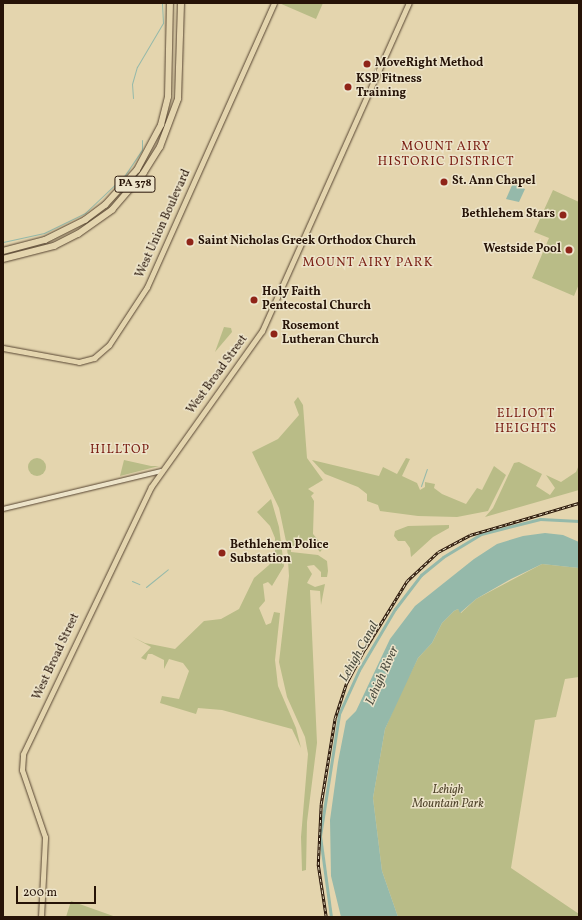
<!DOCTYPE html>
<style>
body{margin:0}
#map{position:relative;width:582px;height:920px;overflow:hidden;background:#e4d5ae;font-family:Vollkorn,serif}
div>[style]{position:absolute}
.green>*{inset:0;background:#b9bc87}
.round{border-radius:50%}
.water>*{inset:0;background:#95b9aa}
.stream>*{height:1px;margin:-0.5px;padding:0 0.5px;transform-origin:0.5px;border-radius:0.5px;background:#95b9aa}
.canal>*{height:3px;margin:-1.5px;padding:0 1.5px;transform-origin:1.5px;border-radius:1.5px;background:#95b9aa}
.roads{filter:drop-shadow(0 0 1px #564431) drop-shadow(0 0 1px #564431)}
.minor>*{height:4px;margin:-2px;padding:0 2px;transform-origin:2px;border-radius:2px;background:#ede4ca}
.major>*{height:5px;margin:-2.5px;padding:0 2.5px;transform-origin:2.5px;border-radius:2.5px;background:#e4d5ae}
.highway>*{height:5.5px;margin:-2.75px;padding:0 2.75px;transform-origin:2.75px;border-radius:2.75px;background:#e4d5ae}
.rail>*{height:2.5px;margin-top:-1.25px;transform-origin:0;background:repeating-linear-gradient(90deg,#ede4ca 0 3px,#261307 0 6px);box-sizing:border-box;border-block:1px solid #261307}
.dots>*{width:11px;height:11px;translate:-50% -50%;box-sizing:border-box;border:2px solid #ede4ca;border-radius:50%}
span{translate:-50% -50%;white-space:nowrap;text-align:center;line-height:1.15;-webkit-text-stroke:3px #ede4ca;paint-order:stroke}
.shield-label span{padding:1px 3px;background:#ede4ca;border:1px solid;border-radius:3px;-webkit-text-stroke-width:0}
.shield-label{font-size:11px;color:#261307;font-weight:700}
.poi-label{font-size:12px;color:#261307;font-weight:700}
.left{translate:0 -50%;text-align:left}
.right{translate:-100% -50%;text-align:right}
.street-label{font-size:12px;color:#261307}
.park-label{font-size:12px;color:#52462d;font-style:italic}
.neighbourhood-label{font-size:13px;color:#7a1f14;letter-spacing:1px}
.water-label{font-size:13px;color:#4d4d40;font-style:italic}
.frame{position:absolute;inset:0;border:4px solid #261307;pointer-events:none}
.scale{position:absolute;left:16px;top:886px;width:80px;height:18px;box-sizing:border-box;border:2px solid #261307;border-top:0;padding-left:5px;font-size:12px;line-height:14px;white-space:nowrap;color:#261307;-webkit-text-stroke:3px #ede4ca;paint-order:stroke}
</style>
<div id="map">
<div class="green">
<div style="clip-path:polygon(279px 3px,323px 3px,316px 19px)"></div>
<div style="clip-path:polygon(553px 190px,579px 202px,579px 284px,574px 296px,532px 278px,549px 238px,534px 232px)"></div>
<div style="clip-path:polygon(224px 327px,231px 328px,232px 332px,215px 352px)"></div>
<div style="clip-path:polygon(298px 397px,303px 405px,307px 458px,323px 480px,308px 489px,314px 493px,311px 496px,314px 501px,313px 534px,324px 547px,320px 552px,316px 547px,291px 546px,291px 552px,318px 555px,327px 561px,328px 571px,327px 577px,321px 577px,321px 572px,314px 565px,307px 566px,312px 574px,307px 583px,315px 587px,325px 584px,321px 605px,320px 591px,310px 590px,317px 743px,307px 822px,306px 870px,302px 871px,301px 837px,308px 754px,305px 737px,287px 697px,279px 662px,289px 576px,287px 546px,279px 508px,252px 452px,278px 439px,299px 415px,294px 402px)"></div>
<div style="clip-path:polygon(406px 458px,410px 459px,402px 476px,417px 483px,420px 490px,425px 487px,425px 482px,435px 484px,434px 488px,442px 494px,466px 504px,477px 488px,482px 490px,494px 466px,506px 475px,488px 511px,457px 517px,418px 516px,380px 511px,378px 505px,367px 501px,367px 494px,358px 487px,325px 474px,312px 460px,379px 476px,383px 467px,397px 474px)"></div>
<div class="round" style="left:28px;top:458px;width:18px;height:18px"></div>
<div style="clip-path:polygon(124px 460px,151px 466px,159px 466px,120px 476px)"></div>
<div style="clip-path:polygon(519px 462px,542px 474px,536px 486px,550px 495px,555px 488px,546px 475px,561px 482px,576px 472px,579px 465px,579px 490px,485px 517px,493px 508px,514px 463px)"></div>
<div style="clip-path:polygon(271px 499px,279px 527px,284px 566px,272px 586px,268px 582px,263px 584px,265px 601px,259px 608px,266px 625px,271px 623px,274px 612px,280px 613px,275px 660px,278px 686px,296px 728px,301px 748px,292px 729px,222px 710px,198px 708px,196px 714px,160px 703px,162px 696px,179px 699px,189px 671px,183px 663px,169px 659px,164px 669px,164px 660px,152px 654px,148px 654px,146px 660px,141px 658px,151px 647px,133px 637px,145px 643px,175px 649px,204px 621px,221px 619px,239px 609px,254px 578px,269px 565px,275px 555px,275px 538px,270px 526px,257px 512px)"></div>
<div style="clip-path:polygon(449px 525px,449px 528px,433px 537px,411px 557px,410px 548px,405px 541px,398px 541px,394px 536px,395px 531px,408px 526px)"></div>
<div style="clip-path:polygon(542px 564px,579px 568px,579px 677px,565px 679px,556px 717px,535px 720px,511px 868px,579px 914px,579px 917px,398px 917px,382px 871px,373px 798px,385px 729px,400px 694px,418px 658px,432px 643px,442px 623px,454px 611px,458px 609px,461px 613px,476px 599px)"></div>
<div style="clip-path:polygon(71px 901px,116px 917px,66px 917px)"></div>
</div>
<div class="water">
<div style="clip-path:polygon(513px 183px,525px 189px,519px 202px,506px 199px)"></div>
<div style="clip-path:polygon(545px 533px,563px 535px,579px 542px,579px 568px,542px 564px,511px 579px,476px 599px,460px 613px,458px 609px,454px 611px,442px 623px,432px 643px,418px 658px,385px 729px,373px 798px,382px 871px,398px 917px,341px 917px,331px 876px,330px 820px,338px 762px,346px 721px,356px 711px,390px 639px,415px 606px,474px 559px,497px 544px,523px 536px)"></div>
</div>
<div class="stream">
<div style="left:133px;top:98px;width:14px;rotate:-94deg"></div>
<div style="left:132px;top:84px;width:18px;rotate:-74deg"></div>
<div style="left:137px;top:67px;width:51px;rotate:-59.4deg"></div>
<div style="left:163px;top:23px;width:20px;rotate:-93deg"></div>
<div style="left:3px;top:242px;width:42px;rotate:-12.4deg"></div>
<div style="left:44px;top:233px;width:46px;rotate:-26deg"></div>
<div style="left:85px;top:213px;width:55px;rotate:-43.5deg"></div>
<div style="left:125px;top:175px;width:30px;rotate:-56deg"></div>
<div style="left:142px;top:150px;width:10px;rotate:-90deg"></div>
<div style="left:421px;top:486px;width:18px;rotate:-71deg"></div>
<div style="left:132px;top:581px;width:8px;rotate:23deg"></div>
<div style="left:146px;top:587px;width:28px;rotate:-39deg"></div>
</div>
<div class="canal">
<div style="left:331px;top:917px;width:82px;rotate:-97.7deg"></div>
<div style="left:320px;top:836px;width:123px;rotate:-81.1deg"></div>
<div style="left:339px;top:714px;width:48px;rotate:-65.6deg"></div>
<div style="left:359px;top:670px;width:71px;rotate:-59.5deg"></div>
<div style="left:395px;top:609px;width:43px;rotate:-52.6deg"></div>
<div style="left:421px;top:575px;width:28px;rotate:-39deg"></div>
<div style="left:443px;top:557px;width:44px;rotate:-31.2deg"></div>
<div style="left:481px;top:534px;width:61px;rotate:-14.3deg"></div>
<div style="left:540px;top:519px;width:39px;rotate:3deg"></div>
</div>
<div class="roads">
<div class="minor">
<div style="left:3px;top:509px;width:163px;rotate:-13.5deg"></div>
</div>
<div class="major">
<div style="left:3px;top:348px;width:77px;rotate:10.4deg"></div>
<div style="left:79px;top:362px;width:16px;rotate:-15deg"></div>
<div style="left:94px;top:358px;width:20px;rotate:-41deg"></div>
<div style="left:109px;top:345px;width:69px;rotate:-56.8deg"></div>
<div style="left:147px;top:287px;width:311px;rotate:-65.9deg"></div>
<div style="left:41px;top:917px;width:80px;rotate:-87.1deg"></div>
<div style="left:45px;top:837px;width:71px;rotate:-108.9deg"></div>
<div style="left:22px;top:770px;width:16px;rotate:-86deg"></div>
<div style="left:23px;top:754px;width:296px;rotate:-64.4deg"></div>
<div style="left:151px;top:487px;width:191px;rotate:-54.6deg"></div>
<div style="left:262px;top:331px;width:359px;rotate:-65.9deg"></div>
</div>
<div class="highway">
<div style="left:3px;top:251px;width:43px;rotate:-14.7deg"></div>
<div style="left:45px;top:240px;width:45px;rotate:-26.6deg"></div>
<div style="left:85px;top:220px;width:25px;rotate:-37deg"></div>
<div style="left:105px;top:205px;width:47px;rotate:-47.6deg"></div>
<div style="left:137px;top:170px;width:51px;rotate:-61.9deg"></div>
<div style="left:161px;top:125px;width:29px;rotate:-76deg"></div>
<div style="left:168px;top:97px;width:94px;rotate:-88.8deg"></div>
<div style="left:3px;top:259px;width:53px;rotate:-14.3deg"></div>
<div style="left:54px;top:246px;width:27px;rotate:-27deg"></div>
<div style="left:78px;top:234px;width:42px;rotate:-35.2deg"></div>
<div style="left:112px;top:210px;width:48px;rotate:-49.3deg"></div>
<div style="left:143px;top:174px;width:32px;rotate:-58deg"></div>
<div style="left:160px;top:147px;width:51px;rotate:-69.4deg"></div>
<div style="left:178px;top:99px;width:96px;rotate:-88.2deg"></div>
</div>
</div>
<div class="rail">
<div style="left:326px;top:917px;width:53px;rotate:-98.7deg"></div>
<div style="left:318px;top:865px;width:61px;rotate:-87.2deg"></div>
<div style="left:321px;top:804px;width:87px;rotate:-80.8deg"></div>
<div style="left:335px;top:718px;width:36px;rotate:-72deg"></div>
<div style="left:346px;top:684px;width:40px;rotate:-62deg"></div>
<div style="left:365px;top:649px;width:80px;rotate:-58.3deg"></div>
<div style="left:407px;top:581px;width:42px;rotate:-43.1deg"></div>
<div style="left:438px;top:552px;width:36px;rotate:-28deg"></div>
<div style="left:470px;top:535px;width:114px;rotate:-16.4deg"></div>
</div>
<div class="dots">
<div style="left:367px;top:64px;background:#8f2418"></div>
<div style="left:348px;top:87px;background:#8f2418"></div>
<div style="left:444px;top:182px;background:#8f2418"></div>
<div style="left:563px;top:215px;background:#8f2418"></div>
<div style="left:190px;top:242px;background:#8f2418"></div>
<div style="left:569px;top:250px;background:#8f2418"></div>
<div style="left:254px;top:300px;background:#8f2418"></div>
<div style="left:274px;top:334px;background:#8f2418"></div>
<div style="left:222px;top:553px;background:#8f2418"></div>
</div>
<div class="shield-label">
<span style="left:135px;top:184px">PA 378</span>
</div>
<div class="poi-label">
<span class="left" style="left:375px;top:64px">MoveRight Method</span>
<span class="left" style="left:356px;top:87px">KSP Fitness<br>Training</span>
<span class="left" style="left:452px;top:182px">St. Ann Chapel</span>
<span class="right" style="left:555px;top:215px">Bethlehem Stars</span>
<span class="left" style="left:198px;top:242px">Saint Nicholas Greek Orthodox Church</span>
<span class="right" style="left:561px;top:250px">Westside Pool</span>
<span class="left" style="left:262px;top:300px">Holy Faith<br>Pentecostal Church</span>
<span class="left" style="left:282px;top:334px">Rosemont<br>Lutheran Church</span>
<span class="left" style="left:230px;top:553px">Bethlehem Police<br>Substation</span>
</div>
<div class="street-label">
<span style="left:164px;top:224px;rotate:-66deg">West Union Boulevard</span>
<span style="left:218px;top:375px;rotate:-54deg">West Broad Street</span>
<span style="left:57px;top:657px;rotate:-65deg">West Broad Street</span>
</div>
<div class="park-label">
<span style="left:448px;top:798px">Lehigh<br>Mountain Park</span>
</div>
<div class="neighbourhood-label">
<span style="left:446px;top:155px">MOUNT AIRY<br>HISTORIC DISTRICT</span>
<span style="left:368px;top:263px">MOUNT AIRY PARK</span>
<span style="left:526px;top:422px">ELLIOTT<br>HEIGHTS</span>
<span style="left:120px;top:450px">HILLTOP</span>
</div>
<div class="water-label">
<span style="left:360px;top:652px;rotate:-61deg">Lehigh Canal</span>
<span style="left:383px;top:676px;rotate:-66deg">Lehigh River</span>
</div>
<div class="frame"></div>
<div class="scale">200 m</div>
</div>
